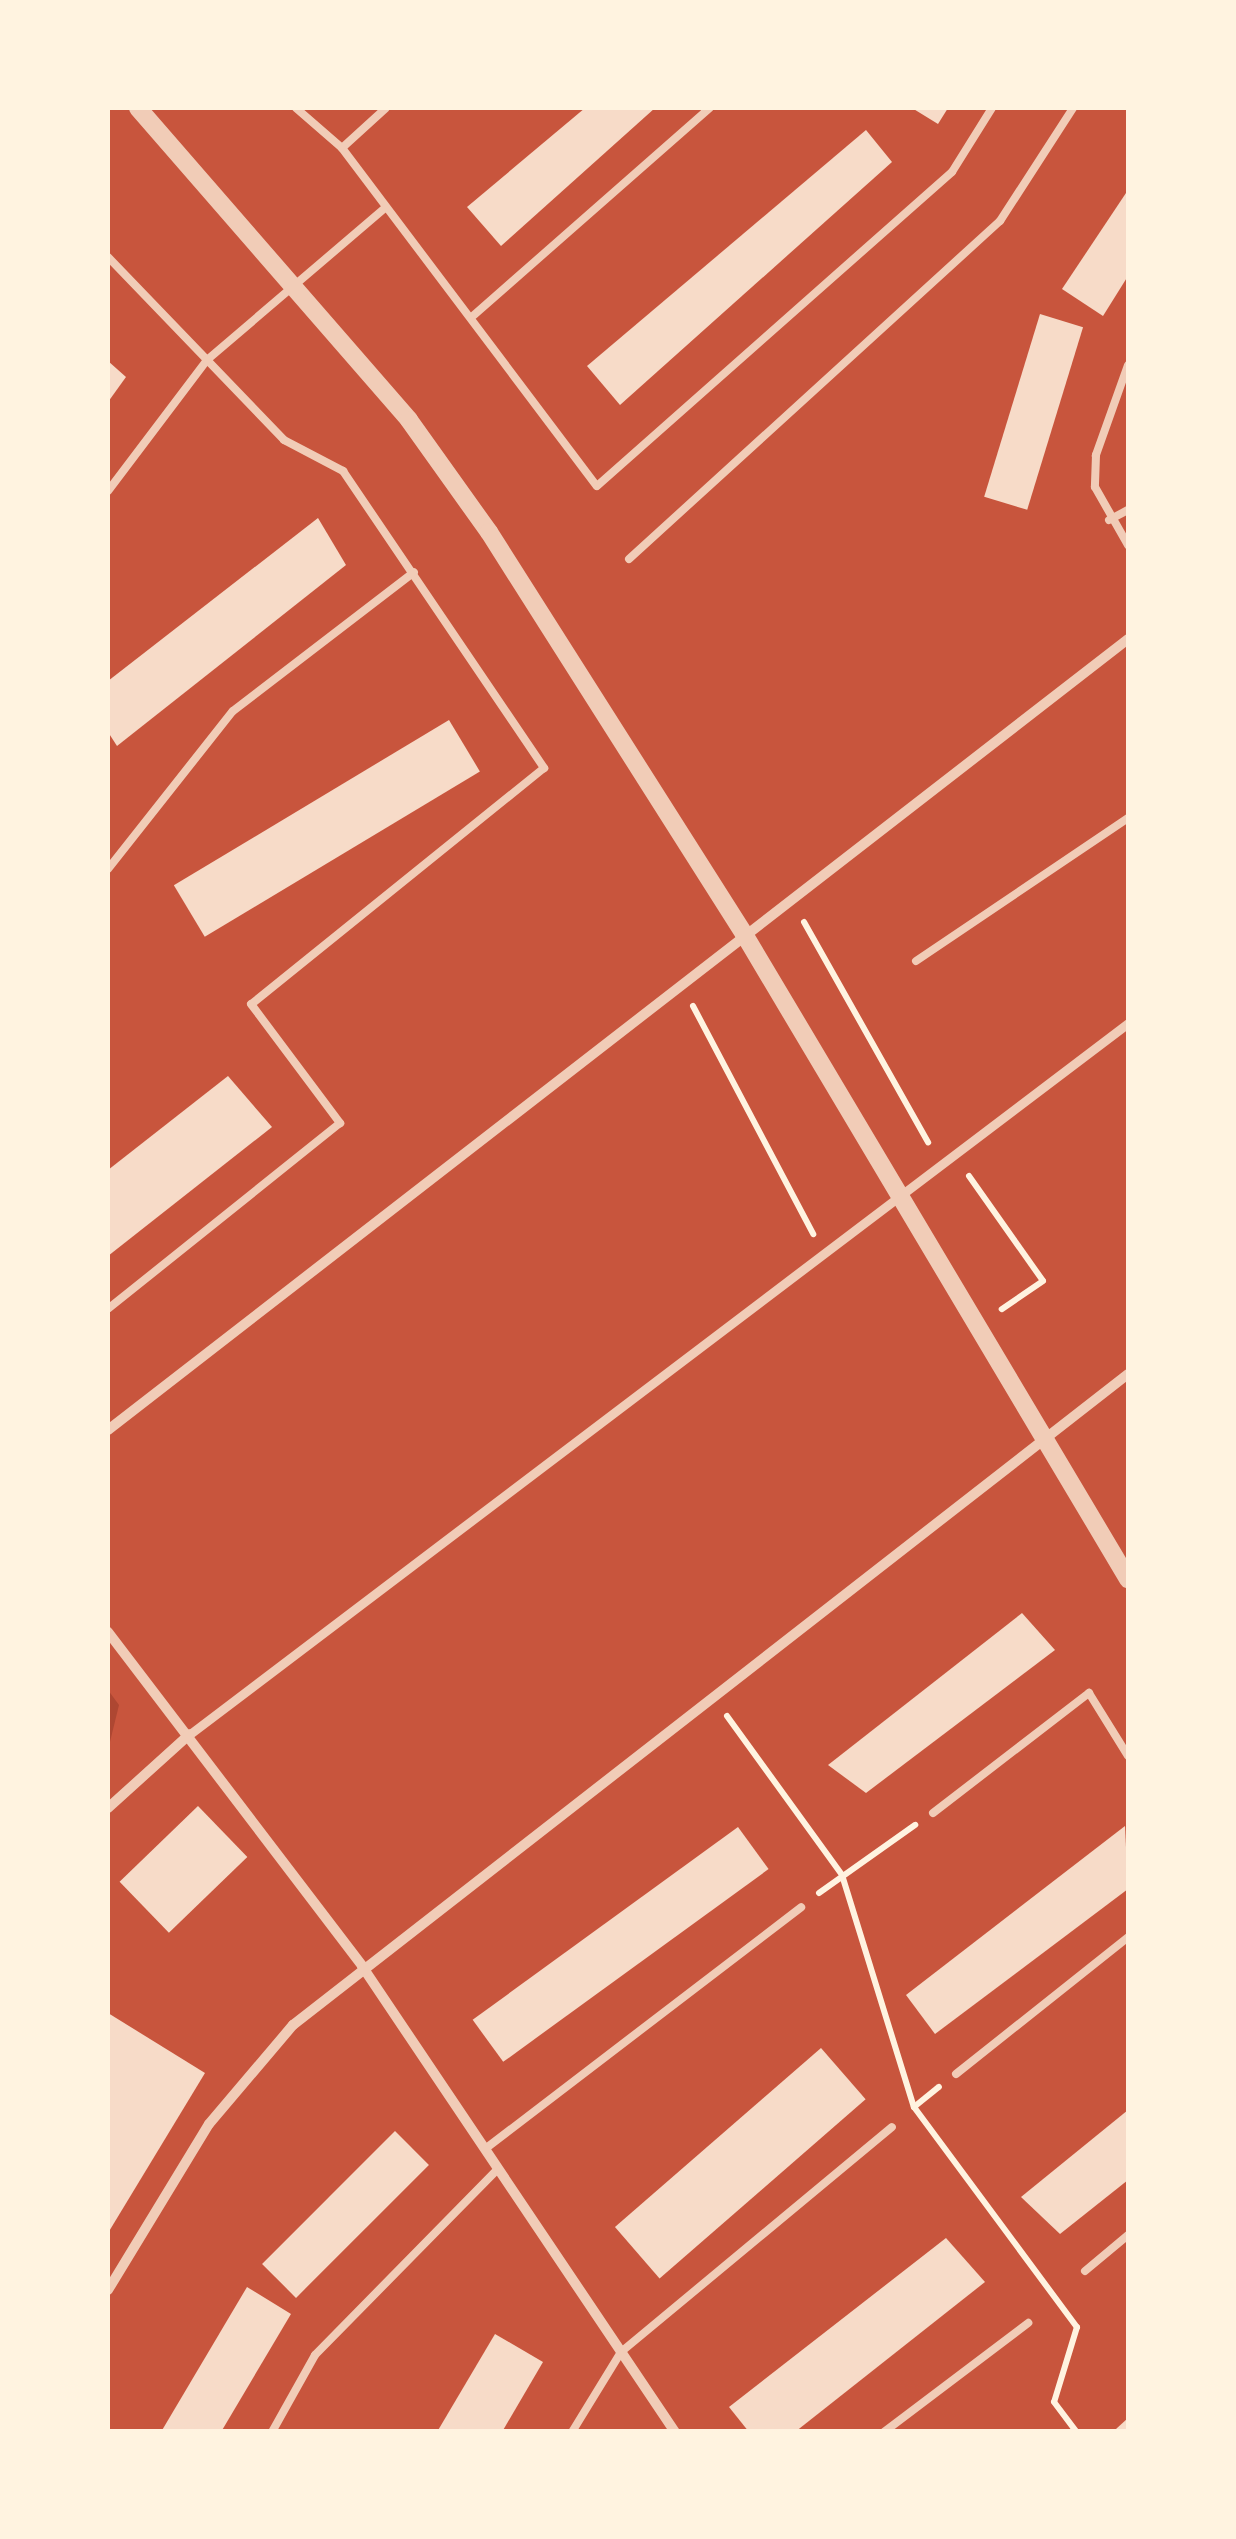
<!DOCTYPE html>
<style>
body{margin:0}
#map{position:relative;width:1236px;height:2539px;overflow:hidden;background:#c8553d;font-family:"DM Sans",sans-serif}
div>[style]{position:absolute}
.green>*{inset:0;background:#ae4732}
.building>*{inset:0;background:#f7dbc8;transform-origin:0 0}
.path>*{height:6px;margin:-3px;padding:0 3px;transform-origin:3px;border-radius:3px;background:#fff3e0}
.service>*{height:8px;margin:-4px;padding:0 4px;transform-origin:4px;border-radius:4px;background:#f1ccb7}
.pedestrian>*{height:9px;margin:-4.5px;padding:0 4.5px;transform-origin:4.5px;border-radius:4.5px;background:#f1ccb7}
.minor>*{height:10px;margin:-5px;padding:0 5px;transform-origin:5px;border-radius:5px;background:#f1ccb7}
.tertiary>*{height:18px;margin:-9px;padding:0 9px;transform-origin:9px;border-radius:9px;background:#f1ccb7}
span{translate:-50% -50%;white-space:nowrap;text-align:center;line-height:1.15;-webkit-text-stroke:8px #fff3e0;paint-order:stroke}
.frame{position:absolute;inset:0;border:110px solid #fff3e0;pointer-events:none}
</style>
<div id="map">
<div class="green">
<div style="clip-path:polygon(108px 1690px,119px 1705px,108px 1750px)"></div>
</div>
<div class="building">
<div style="clip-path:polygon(585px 108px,655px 108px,501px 246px,467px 207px)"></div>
<div style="clip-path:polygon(912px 108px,948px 108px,938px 124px)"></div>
<div style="clip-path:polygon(866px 130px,892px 162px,620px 405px,587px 366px)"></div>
<div style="clip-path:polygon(1128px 190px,1128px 276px,1103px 316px,1062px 289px)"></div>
<div style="left:1040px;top:314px;width:45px;height:191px;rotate:17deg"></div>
<div style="clip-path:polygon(108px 361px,126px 377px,108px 402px)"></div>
<div style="clip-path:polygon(318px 518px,346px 565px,117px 746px,108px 732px,108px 681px)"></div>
<div style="left:449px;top:720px;width:60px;height:321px;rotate:59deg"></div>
<div style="clip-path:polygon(228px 1076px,272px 1127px,108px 1256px,108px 1170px)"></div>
<div style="clip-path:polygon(1022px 1613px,1055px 1650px,866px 1793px,828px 1765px)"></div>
<div style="left:198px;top:1806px;width:71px;height:109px;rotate:46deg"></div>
<div style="clip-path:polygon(1125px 1826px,1128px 1889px,935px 2034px,906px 1995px)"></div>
<div style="left:738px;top:1827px;width:52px;height:328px;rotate:54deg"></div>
<div style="clip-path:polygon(108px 2013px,205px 2073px,108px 2233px)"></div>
<div style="left:821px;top:2048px;width:68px;height:273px;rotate:49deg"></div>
<div style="clip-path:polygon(1128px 2110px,1128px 2180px,1060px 2234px,1021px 2197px)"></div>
<div style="left:395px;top:2131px;width:48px;height:188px;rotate:45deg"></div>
<div style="clip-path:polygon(946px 2238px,985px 2282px,795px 2432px,749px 2432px,729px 2407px)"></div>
<div style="clip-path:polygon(247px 2287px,291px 2314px,221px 2432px,161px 2432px)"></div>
<div style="clip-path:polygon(495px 2334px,543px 2362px,502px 2432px,437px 2432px)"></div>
<div style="clip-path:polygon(1128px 2418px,1128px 2432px,1116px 2429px)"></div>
</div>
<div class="path">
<div style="left:804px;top:922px;width:253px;rotate:60.6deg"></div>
<div style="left:693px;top:1006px;width:258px;rotate:62.2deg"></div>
<div style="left:969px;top:1176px;width:128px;rotate:54.8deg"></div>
<div style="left:1043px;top:1281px;width:50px;rotate:145.7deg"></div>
<div style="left:727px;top:1716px;width:196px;rotate:54.1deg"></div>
<div style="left:842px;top:1875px;width:243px;rotate:72.8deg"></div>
<div style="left:914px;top:2107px;width:274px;rotate:53.5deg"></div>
<div style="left:1077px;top:2327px;width:78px;rotate:107deg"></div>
<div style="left:1054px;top:2402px;width:38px;rotate:53deg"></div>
<div style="left:819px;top:1893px;width:118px;rotate:-35.3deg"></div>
<div style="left:914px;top:2107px;width:32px;rotate:-39deg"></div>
</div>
<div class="service">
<div style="left:296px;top:108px;width:61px;rotate:41deg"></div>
<div style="left:342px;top:148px;width:423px;rotate:53deg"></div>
<div style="left:597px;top:486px;width:474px;rotate:-41.5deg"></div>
<div style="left:952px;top:172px;width:75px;rotate:-58deg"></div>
<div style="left:342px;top:148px;width:59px;rotate:-42.3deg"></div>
<div style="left:108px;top:257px;width:254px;rotate:46.1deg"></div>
<div style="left:284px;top:440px;width:67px;rotate:27.7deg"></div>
<div style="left:343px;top:471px;width:359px;rotate:55.9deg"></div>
<div style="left:544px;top:768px;width:376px;rotate:141.1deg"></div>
<div style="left:251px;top:1004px;width:149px;rotate:53.2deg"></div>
<div style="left:340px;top:1123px;width:297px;rotate:141.3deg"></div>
<div style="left:474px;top:315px;width:314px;rotate:-41.3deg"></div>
<div style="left:1128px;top:365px;width:96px;rotate:109.6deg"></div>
<div style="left:1096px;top:455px;width:32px;rotate:92deg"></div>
<div style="left:1095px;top:487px;width:67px;rotate:60.4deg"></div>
<div style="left:108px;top:491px;width:164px;rotate:-52.9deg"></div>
<div style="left:207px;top:360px;width:234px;rotate:-40.5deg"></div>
<div style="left:1109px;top:520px;width:21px;rotate:-28deg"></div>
<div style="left:629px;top:559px;width:502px;rotate:-42.34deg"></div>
<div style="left:1000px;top:221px;width:135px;rotate:-57.1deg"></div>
<div style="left:108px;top:869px;width:201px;rotate:-51.7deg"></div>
<div style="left:233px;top:711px;width:228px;rotate:-37.5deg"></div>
<div style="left:916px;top:961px;width:256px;rotate:-34deg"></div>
<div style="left:933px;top:1813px;width:197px;rotate:-37.6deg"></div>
<div style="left:1089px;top:1693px;width:74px;rotate:58.2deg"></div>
<div style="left:956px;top:2074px;width:220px;rotate:-38.5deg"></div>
<div style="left:485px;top:2149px;width:398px;rotate:-37.4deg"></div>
<div style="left:1085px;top:2271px;width:56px;rotate:-39.9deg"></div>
<div style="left:272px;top:2432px;width:88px;rotate:-60.8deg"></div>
<div style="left:315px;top:2355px;width:261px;rotate:-45.5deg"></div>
<div style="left:572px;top:2432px;width:94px;rotate:-58.5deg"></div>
<div style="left:621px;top:2352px;width:352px;rotate:-39.7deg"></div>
<div style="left:884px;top:2432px;width:181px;rotate:-37.1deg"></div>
</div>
<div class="pedestrian">
<div style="left:190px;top:1734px;width:1177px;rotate:-37.16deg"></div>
</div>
<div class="minor">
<div style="left:108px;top:1430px;width:1291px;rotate:-37.79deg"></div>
<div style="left:108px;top:1632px;width:420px;rotate:52.7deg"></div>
<div style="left:362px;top:1966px;width:561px;rotate:56.11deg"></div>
<div style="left:108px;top:1808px;width:110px;rotate:-42.1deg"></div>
<div style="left:108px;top:2290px;width:194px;rotate:-58.7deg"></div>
<div style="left:209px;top:2124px;width:130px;rotate:-49.7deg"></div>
<div style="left:293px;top:2025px;width:1059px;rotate:-37.94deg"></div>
</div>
<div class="tertiary">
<div style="left:138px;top:108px;width:413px;rotate:49deg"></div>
<div style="left:409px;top:420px;width:138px;rotate:54.5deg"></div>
<div style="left:489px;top:532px;width:476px;rotate:57.6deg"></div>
<div style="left:744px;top:934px;width:751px;rotate:59.23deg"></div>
</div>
<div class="frame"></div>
</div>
